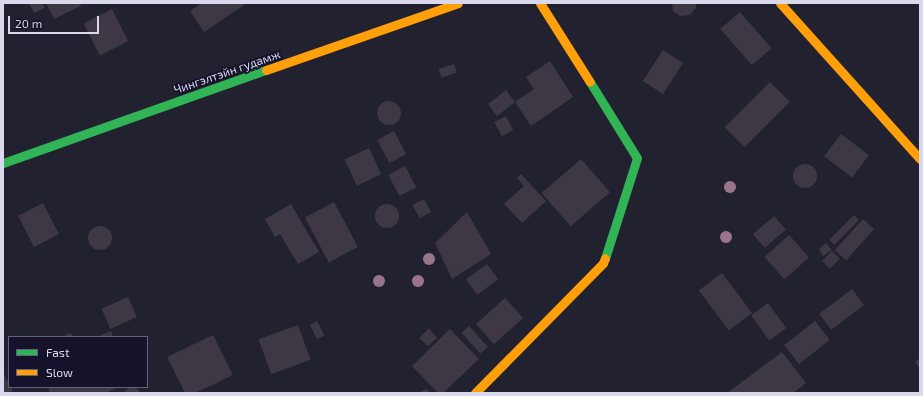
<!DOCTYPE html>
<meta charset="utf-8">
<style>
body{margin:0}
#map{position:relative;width:923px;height:396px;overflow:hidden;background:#22212f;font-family:"Exo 2",sans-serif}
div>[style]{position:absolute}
.building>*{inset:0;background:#3d3844;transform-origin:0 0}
.round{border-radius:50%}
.fast>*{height:9px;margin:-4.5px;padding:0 4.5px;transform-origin:4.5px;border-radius:4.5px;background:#30b455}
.slow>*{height:9px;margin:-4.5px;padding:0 4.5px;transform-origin:4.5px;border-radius:4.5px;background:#ff9f0a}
.trees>*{width:12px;height:12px;margin:-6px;border-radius:50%;background:#9a758a}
span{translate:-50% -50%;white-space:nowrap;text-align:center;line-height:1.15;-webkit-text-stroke:3.5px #15122b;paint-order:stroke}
.street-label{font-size:12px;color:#dad9eb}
.frame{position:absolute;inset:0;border:4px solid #dad9eb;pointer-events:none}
.legend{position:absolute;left:8px;top:336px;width:140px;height:52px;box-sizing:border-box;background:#15122b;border:1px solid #646278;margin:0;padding:5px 7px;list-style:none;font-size:12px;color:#dad9eb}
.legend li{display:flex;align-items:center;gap:8px;height:20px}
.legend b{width:20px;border:1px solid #646278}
.scale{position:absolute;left:8px;top:16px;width:91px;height:18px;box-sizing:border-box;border:2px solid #dad9eb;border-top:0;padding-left:5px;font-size:12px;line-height:14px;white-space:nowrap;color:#dad9eb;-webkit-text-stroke:3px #15122b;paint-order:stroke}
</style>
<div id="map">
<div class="building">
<div style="clip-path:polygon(29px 3px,42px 3px,45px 8px,34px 13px)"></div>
<div style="clip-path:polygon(46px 3px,80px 3px,81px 6px,54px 19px)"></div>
<div style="clip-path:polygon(202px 3px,243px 3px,244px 5px,204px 32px,190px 11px)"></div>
<div style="clip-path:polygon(672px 3px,696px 3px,696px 8px,690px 15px,680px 16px,673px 11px)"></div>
<div style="left:112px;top:9px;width:36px;height:32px;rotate:63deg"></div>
<div style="left:740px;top:12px;width:48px;height:26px;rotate:49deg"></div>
<div style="left:663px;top:50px;width:24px;height:37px;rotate:33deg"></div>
<div style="clip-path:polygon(550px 61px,573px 97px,531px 126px,515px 102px,497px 116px,488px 104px,506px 90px,515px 102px,534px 89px,526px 77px)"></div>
<div style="left:454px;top:64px;width:9px;height:16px;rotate:72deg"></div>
<div style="left:770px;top:82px;width:28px;height:64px;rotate:45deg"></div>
<div class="round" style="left:377px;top:101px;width:24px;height:24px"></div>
<div style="left:506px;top:116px;width:16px;height:13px;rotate:63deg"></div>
<div style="left:394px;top:131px;width:26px;height:19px;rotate:62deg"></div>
<div style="left:841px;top:134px;width:35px;height:28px;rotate:37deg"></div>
<div style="left:369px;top:148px;width:29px;height:27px;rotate:65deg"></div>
<div style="left:581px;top:159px;width:44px;height:52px;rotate:49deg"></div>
<div class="round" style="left:793px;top:164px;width:24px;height:24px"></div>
<div style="left:405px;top:166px;width:24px;height:19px;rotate:62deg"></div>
<div style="clip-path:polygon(521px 174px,546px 201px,522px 223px,504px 204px,524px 186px,517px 178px)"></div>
<div style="left:424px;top:199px;width:15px;height:13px;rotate:62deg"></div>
<div style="left:334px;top:202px;width:51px;height:33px;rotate:62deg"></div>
<div style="left:43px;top:203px;width:35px;height:28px;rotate:63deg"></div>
<div class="round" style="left:375px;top:204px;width:24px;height:24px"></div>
<div style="clip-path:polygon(291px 204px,319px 252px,298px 264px,280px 234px,275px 237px,265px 219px)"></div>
<div style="clip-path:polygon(467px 212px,491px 254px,452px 279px,435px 243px)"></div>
<div style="left:854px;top:215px;width:7px;height:35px;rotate:45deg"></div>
<div style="left:774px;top:216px;width:18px;height:28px;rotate:49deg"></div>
<div style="left:863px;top:219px;width:15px;height:42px;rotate:42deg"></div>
<div class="round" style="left:88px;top:226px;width:24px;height:24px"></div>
<div style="left:789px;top:235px;width:30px;height:33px;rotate:48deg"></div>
<div style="clip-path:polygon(826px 243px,832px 250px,823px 256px,819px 249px)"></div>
<div style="left:832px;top:251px;width:11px;height:14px;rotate:45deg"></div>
<div style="left:487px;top:264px;width:19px;height:26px;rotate:54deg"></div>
<div style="left:722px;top:273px;width:50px;height:29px;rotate:53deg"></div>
<div style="left:852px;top:289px;width:20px;height:41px;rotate:53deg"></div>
<div style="left:128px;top:297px;width:22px;height:29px;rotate:66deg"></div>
<div style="left:505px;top:298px;width:27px;height:39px;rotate:48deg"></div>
<div style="left:768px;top:303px;width:31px;height:21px;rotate:54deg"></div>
<div style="left:317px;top:321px;width:16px;height:8px;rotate:63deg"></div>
<div style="left:815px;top:321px;width:24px;height:39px;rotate:52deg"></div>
<div style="left:298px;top:325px;width:37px;height:42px;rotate:70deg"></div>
<div style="left:469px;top:326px;width:28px;height:10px;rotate:48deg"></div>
<div style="clip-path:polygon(429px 328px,437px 338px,428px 346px,419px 338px)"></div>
<div style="clip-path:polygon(450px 329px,479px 359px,443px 393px,438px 393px,412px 366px)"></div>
<div style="clip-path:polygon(111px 331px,113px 337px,97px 337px)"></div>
<div style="clip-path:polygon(71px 333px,73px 337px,61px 337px)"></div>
<div style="clip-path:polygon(213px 335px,233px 375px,195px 393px,185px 393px,167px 357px)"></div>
<div style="clip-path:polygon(782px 352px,806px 383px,793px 393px,727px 393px)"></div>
<div style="clip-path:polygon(920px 358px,920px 369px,915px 362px)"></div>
<div style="clip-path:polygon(3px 373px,13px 391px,9px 393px,3px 393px)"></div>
<div style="clip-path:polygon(48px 387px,119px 387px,105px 393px,50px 393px)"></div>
<div style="clip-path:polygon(130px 387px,136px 387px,141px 393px,122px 393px)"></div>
<div style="clip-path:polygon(427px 389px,430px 393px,417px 393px)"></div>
</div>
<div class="fast">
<div style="left:590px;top:82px;width:89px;rotate:58.3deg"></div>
<div style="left:637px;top:158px;width:105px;rotate:107.7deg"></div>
<div style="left:3px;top:163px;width:279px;rotate:-19.5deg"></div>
</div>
<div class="slow">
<div style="left:540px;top:3px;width:93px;rotate:57.7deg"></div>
<div style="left:780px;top:3px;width:210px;rotate:48.1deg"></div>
<div style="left:266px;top:70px;width:203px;rotate:-19.2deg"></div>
<div style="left:475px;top:393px;width:182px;rotate:-45.4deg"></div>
<div style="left:603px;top:263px;width:5px;rotate:-68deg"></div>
</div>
<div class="trees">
<div style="left:730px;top:187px"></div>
<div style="left:726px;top:237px"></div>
<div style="left:429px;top:259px"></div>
<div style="left:379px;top:281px"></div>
<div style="left:418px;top:281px"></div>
</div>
<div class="street-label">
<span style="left:227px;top:72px;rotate:-19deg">Чингэлтэйн гудамж</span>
</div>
<div class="frame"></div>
<ul class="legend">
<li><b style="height:5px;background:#30b455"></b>Fast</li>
<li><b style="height:5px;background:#ff9f0a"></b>Slow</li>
</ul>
<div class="scale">20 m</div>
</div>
